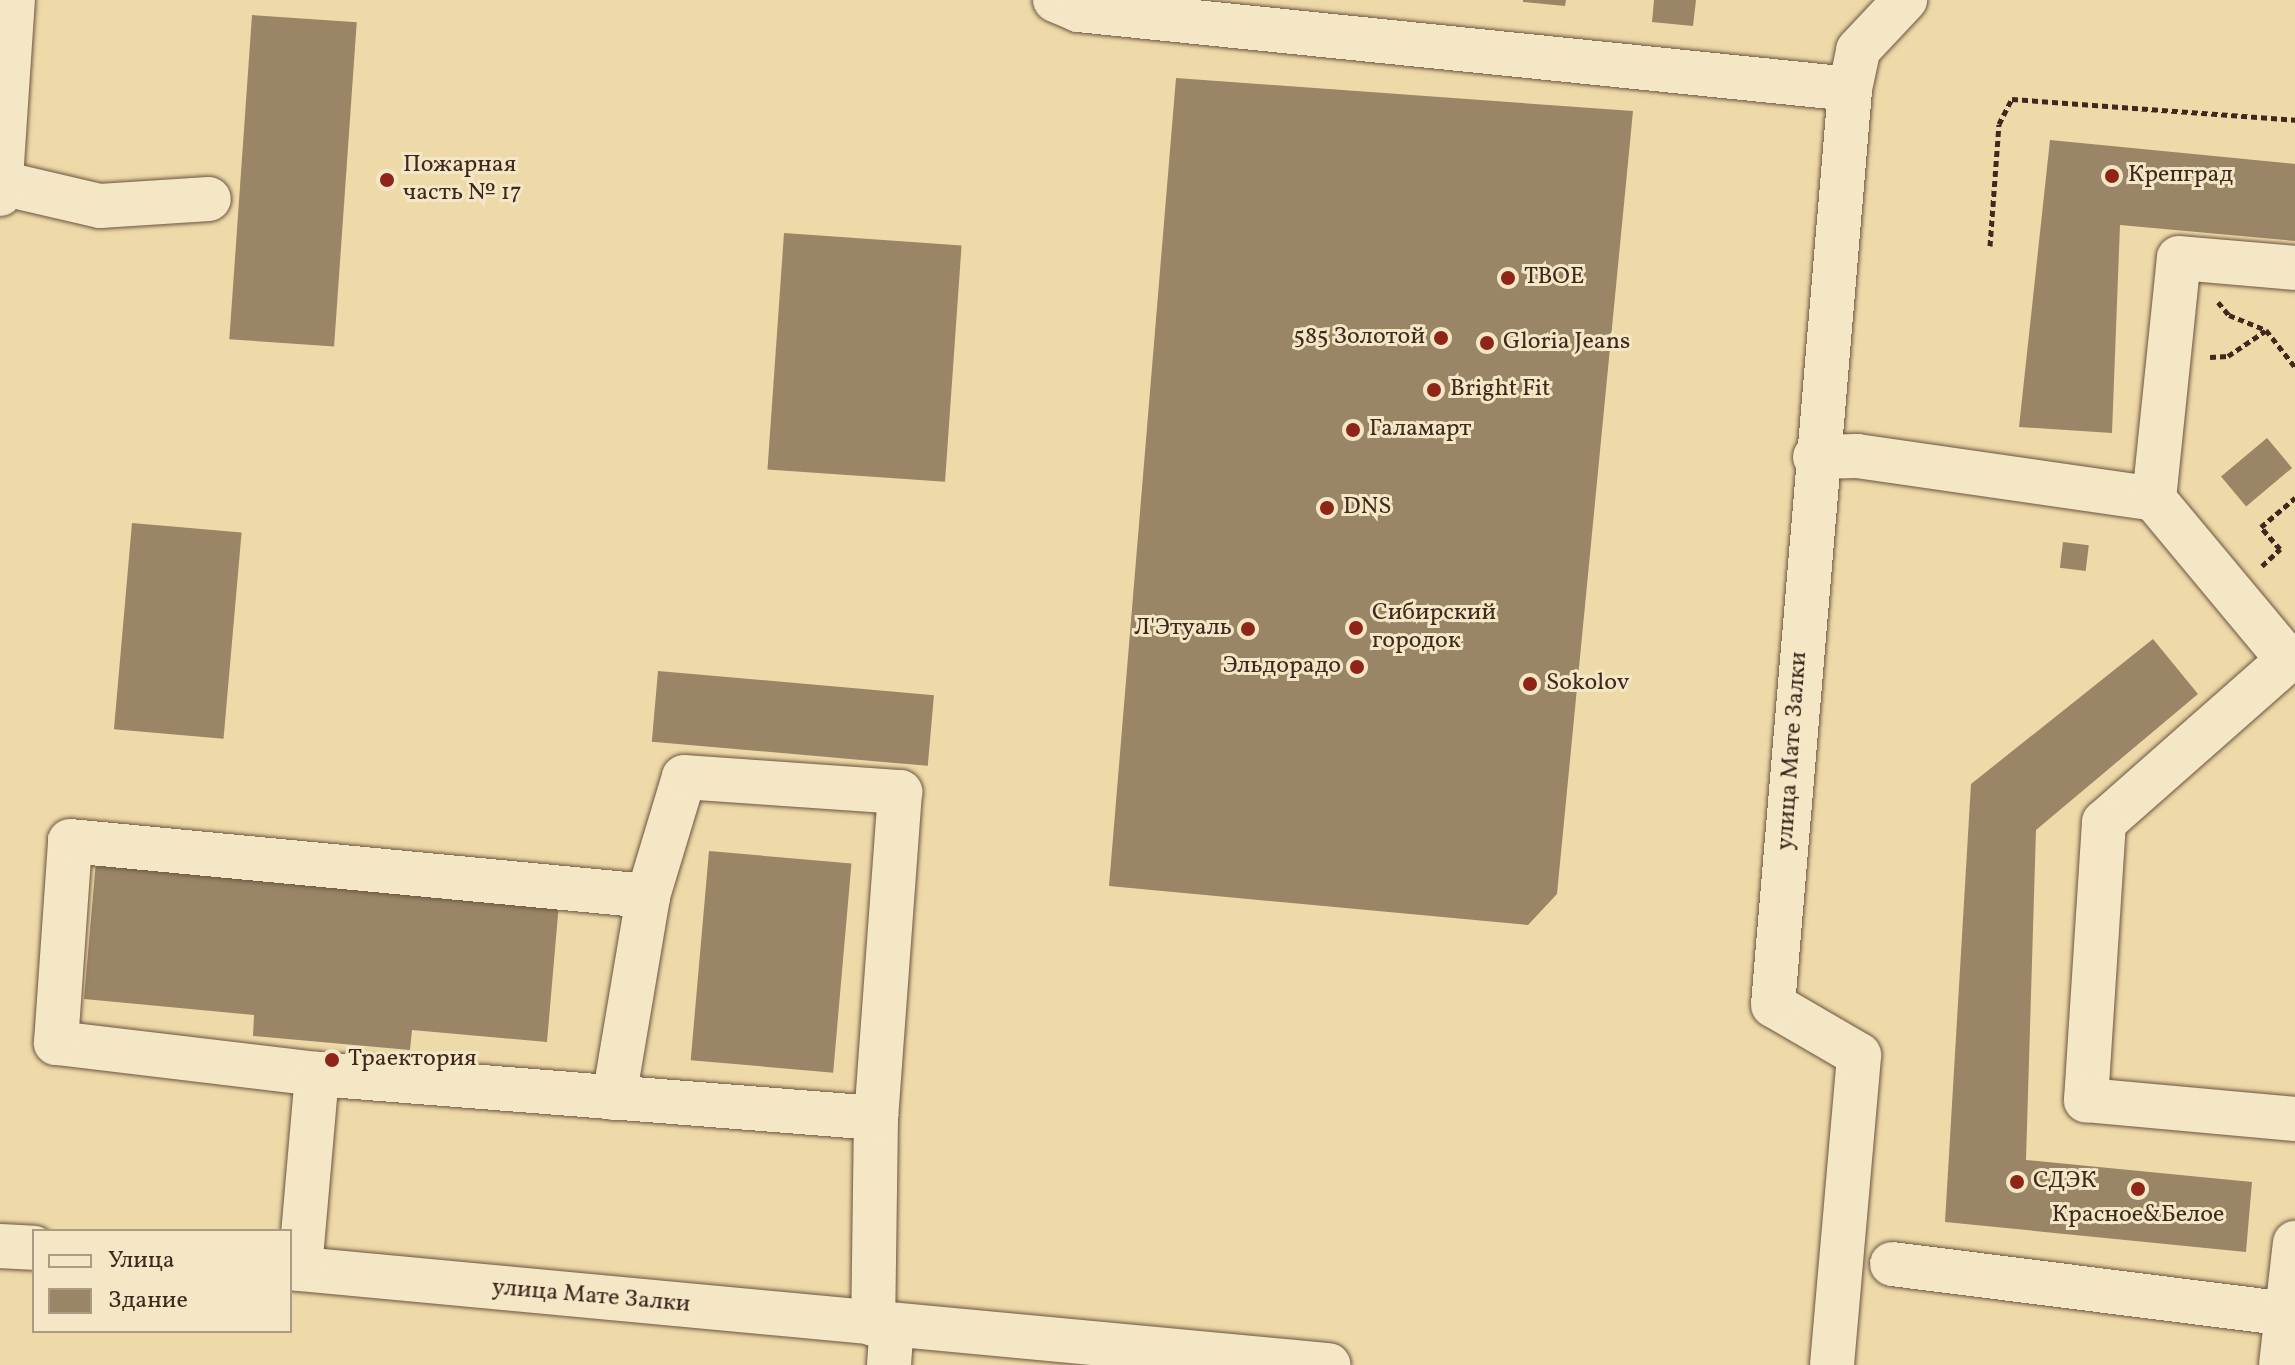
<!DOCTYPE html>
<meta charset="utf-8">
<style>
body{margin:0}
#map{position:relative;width:2295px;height:1365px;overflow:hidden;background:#eedaa8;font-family:Vollkorn,serif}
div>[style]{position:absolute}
.building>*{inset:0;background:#9a8566;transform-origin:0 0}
.path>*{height:5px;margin-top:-2.5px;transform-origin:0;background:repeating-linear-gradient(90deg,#40281f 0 6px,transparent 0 10px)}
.roads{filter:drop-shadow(0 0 2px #6c5441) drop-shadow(0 0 2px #6c5441)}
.minor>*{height:44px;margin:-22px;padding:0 22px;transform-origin:22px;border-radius:22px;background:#f4e7c6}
.dots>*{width:22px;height:22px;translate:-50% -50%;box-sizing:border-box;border:4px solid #f4e7c6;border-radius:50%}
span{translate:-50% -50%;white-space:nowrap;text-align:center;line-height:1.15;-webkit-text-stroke:6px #f4e7c6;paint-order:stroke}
.poi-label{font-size:24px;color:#40281f}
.left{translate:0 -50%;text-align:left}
.right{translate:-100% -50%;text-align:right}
.street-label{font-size:24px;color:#40281f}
.legend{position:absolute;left:32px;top:1229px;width:260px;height:104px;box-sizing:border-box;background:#f4e7c6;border:2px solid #ac9b83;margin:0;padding:10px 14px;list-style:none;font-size:24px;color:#40281f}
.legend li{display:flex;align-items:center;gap:16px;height:40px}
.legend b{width:40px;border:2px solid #ac9b83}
</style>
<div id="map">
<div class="building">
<div style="clip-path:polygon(1523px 0,1566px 0,1565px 6px,1523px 2px)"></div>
<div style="clip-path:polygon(1654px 0,1696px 0,1693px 26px,1652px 22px)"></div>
<div style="left:252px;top:15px;width:105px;height:325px;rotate:4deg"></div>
<div style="clip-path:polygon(1176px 78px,1633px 111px,1557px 894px,1528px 925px,1109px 886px)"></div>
<div style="clip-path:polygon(2050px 140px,2295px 164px,2295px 241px,2120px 225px,2112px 433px,2019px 427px)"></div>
<div style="left:784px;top:233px;width:178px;height:237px;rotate:4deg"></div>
<div style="left:2267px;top:438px;width:39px;height:60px;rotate:50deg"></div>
<div style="left:132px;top:523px;width:110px;height:207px;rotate:5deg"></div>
<div style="left:2063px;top:542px;width:26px;height:26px;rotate:7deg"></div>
<div style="clip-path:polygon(2153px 639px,2198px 694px,2036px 830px,2026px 1160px,2252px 1182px,2246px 1252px,1945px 1222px,1971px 784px)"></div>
<div style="left:658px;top:671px;width:277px;height:71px;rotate:5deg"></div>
<div style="left:709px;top:851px;width:143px;height:210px;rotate:5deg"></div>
<div style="clip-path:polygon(96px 861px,559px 903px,547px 1042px,412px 1030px,410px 1050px,253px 1036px,254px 1015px,84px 999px)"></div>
</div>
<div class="path">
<div style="left:1990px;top:246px;width:122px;rotate:-85.8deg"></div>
<div style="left:1999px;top:124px;width:28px;rotate:-63deg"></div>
<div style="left:2012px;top:99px;width:284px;rotate:4.2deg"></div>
<div style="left:2218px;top:302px;width:17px;rotate:50deg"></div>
<div style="left:2229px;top:315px;width:40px;rotate:22deg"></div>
<div style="left:2266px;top:330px;width:47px;rotate:51.9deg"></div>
<div style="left:2210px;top:357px;width:18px;rotate:-3deg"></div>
<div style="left:2228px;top:356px;width:45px;rotate:-34deg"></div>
<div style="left:2262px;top:566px;width:25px;rotate:-43deg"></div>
<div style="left:2280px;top:549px;width:29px;rotate:-131deg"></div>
<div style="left:2261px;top:527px;width:45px;rotate:-40.5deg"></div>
</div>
<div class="roads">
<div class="minor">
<div style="left:1055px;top:0;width:25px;rotate:23deg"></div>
<div style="left:1078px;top:10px;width:776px;rotate:5.84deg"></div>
<div style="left:1px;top:183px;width:102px;rotate:13.1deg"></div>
<div style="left:100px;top:206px;width:109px;rotate:-3.7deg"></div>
<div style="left:0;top:194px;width:194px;rotate:-86.2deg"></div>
<div style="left:1815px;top:457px;width:42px;rotate:-1.4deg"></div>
<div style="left:1857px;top:456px;width:300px;rotate:8.2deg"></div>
<div style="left:2154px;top:499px;width:242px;rotate:-84.1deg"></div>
<div style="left:2179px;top:258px;width:116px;rotate:4.9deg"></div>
<div style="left:2154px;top:499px;width:209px;rotate:50.2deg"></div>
<div style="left:2288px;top:660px;width:245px;rotate:138.6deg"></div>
<div style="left:2104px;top:822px;width:279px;rotate:93.7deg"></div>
<div style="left:2086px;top:1100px;width:210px;rotate:5.2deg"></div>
<div style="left:317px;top:1074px;width:263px;rotate:-173.2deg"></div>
<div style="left:56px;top:1043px;width:202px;rotate:-86deg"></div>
<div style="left:70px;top:841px;width:581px;rotate:5.44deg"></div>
<div style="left:614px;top:1098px;width:205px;rotate:-80.4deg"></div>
<div style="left:648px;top:896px;width:124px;rotate:-73.2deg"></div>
<div style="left:684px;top:777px;width:217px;rotate:4deg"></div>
<div style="left:900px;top:792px;width:327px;rotate:94.2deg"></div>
<div style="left:876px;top:1118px;width:206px;rotate:90.8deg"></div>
<div style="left:0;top:1246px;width:34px;rotate:3deg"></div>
<div style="left:1892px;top:1264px;width:406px;rotate:7.2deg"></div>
<div style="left:290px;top:1268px;width:1043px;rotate:5.34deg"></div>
<div style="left:300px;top:1269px;width:196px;rotate:-85deg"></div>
<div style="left:317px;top:1074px;width:561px;rotate:4.5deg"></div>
<div style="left:889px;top:1365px;width:39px;rotate:-86deg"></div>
<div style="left:1832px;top:1365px;width:311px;rotate:-85deg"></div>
<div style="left:1859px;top:1055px;width:99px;rotate:-149.8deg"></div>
<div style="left:1773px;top:1005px;width:919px;rotate:-85.19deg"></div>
<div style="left:1850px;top:89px;width:40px;rotate:-78deg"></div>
<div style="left:1858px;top:50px;width:69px;rotate:-46.8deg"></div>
<div style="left:2281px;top:1365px;width:123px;rotate:-83.5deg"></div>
</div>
</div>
<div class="dots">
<div style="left:2112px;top:176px;background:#8f2418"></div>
<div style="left:387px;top:180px;background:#8f2418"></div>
<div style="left:1508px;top:278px;background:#8f2418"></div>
<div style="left:1441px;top:338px;background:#8f2418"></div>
<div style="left:1487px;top:343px;background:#8f2418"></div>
<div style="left:1434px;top:390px;background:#8f2418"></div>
<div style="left:1353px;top:430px;background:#8f2418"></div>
<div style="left:1327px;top:508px;background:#8f2418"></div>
<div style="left:1356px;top:628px;background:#8f2418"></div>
<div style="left:1248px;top:629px;background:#8f2418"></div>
<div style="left:1357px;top:667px;background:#8f2418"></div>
<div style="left:1530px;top:684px;background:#8f2418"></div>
<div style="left:332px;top:1060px;background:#8f2418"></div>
<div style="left:2017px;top:1182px;background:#8f2418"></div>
<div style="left:2138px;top:1189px;background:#8f2418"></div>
</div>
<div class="poi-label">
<span class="left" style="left:403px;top:180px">Пожарная<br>часть № 17</span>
<span class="left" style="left:2128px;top:176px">Крепград</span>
<span class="left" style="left:1524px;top:278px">ТВОЕ</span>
<span class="right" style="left:1425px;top:338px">585 Золотой</span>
<span class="left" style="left:1503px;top:343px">Gloria Jeans</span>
<span class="left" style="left:1450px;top:390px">Bright Fit</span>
<span class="left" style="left:1369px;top:430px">Галамарт</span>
<span class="left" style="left:1343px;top:508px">DNS</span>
<span class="left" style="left:1372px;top:628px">Сибирский<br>городок</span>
<span class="right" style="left:1232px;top:629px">Л'Этуаль</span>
<span class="right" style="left:1341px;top:667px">Эльдорадо</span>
<span class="left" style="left:1546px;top:684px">Sokolov</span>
<span class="left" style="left:348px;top:1060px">Траектория</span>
<span class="left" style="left:2033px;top:1182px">СДЭК</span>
<span style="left:2138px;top:1216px">Красное&amp;Белое</span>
</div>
<div class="street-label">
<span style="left:1793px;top:751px;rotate:-86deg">улица Мате Залки</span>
<span style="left:591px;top:1297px;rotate:5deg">улица Мате Залки</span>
</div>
<ul class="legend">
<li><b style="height:10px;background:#f4e7c6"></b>Улица</li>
<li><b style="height:22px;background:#9a8566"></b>Здание</li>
</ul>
</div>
